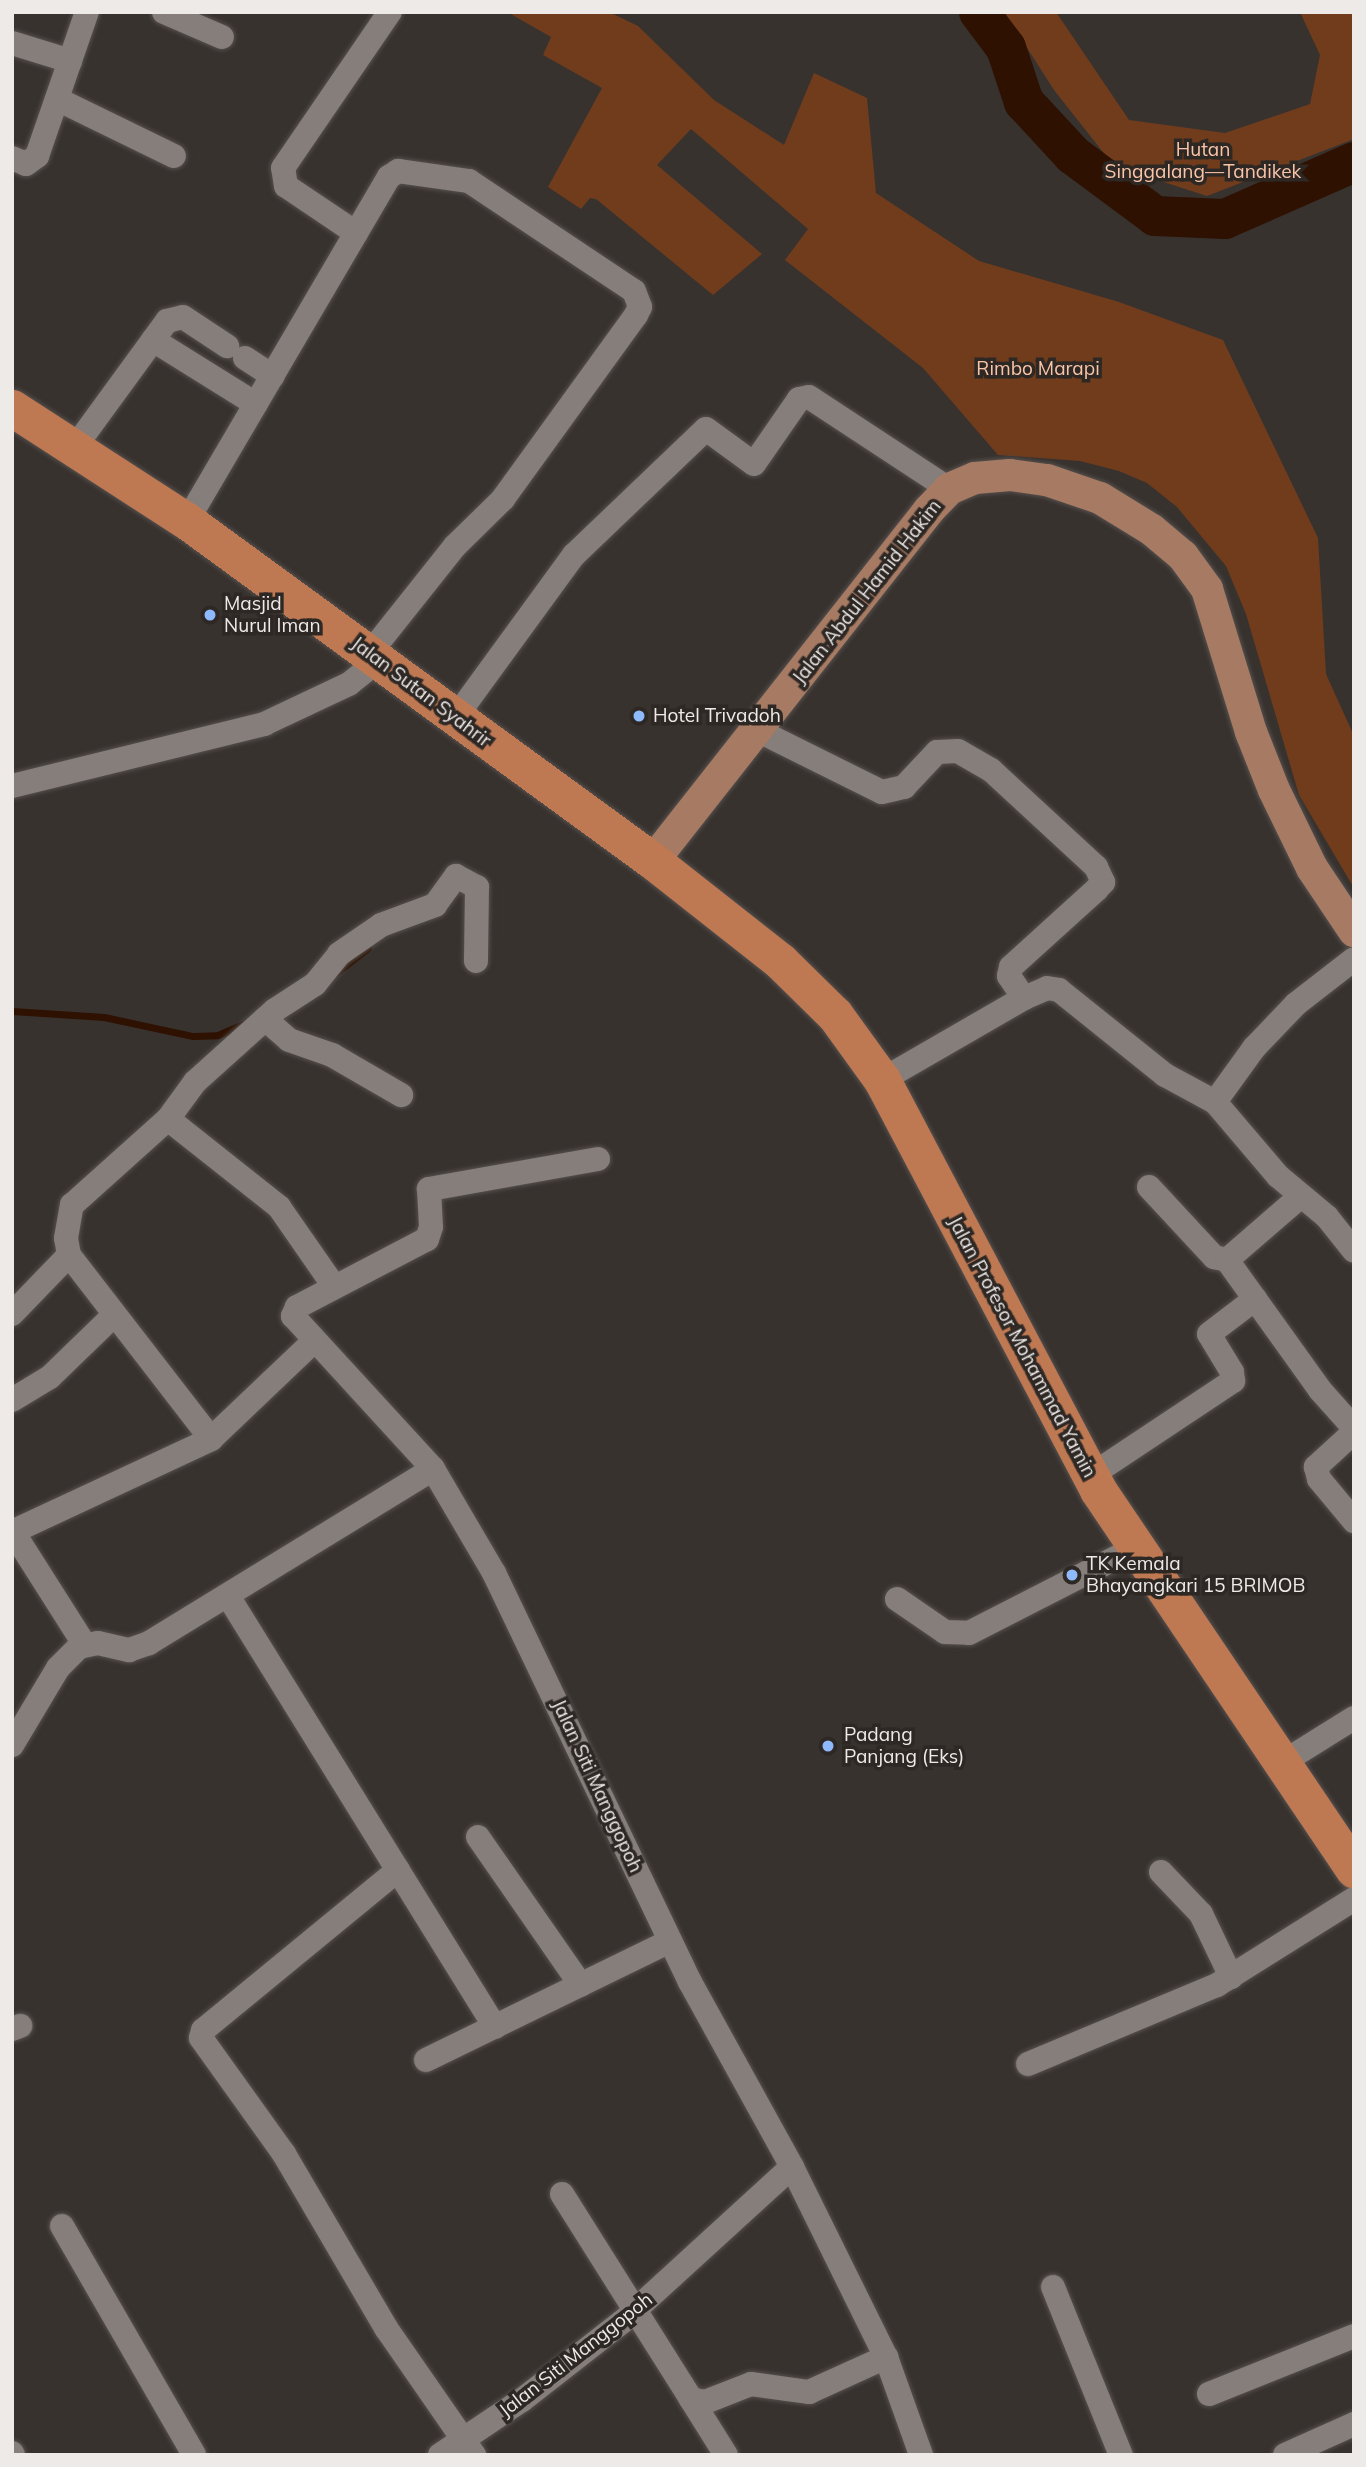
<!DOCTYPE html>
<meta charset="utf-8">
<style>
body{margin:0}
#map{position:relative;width:1366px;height:2467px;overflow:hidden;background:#38322f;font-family:Mulish,sans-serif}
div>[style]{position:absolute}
.green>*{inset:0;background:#703c1c}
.stream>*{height:7px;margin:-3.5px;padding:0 3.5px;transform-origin:3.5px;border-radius:3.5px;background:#2e1101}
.river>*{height:40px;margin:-20px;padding:0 20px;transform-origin:20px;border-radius:20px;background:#2e1101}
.roads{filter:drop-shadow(0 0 2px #56504d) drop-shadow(0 0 2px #56504d)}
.minor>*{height:24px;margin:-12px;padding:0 12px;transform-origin:12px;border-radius:12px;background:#857e7a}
.major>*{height:32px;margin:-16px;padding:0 16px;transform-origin:16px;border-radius:16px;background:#a77b63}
.highway>*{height:37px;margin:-18.5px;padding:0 18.5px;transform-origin:18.5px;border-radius:18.5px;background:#be7953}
.dots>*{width:19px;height:19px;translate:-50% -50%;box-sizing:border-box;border:4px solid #2e2825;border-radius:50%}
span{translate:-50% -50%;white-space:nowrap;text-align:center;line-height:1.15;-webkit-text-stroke:7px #2e2825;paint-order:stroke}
.park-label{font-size:19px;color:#fac4a7}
.street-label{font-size:19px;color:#eeeae8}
.poi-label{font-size:19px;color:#eeeae8}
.left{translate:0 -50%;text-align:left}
.frame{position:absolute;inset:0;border:14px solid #eeeae8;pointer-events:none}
</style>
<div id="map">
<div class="green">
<div style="clip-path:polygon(609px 12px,638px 26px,714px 100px,784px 145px,814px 73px,867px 98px,876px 193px,979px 261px,1119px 302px,1223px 340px,1318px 538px,1326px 674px,1354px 736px,1354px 888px,1299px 795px,1246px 614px,1226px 566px,1177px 507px,1147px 483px,1119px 471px,1080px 461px,998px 455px,923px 368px,785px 260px,808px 229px,691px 129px,657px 165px,762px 254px,713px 295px,596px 199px,590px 198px,581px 209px,548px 187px,602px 88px,543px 55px,551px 37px,509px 13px)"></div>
<div style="clip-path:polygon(1004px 12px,1056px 12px,1129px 120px,1225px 133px,1310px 104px,1320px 55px,1300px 12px,1354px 12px,1354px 139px,1207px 196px,1114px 166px,1054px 90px)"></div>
</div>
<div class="stream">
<div style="left:333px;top:975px;width:44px;rotate:-37.6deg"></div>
<div style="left:12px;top:1011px;width:92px;rotate:3.7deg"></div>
<div style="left:104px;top:1017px;width:91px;rotate:12.1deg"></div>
<div style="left:193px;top:1036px;width:25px;rotate:-2deg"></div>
<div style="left:218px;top:1035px;width:37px;rotate:-24deg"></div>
</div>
<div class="river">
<div style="left:979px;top:12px;width:45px;rotate:53.1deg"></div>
<div style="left:1006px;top:48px;width:57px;rotate:71.6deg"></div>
<div style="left:1024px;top:102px;width:72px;rotate:47.2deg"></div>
<div style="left:1073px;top:155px;width:102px;rotate:36.6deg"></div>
<div style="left:1155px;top:216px;width:70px;rotate:2.5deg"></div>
<div style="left:1225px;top:219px;width:141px;rotate:-23.8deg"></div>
</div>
<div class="roads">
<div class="minor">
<div style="left:164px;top:12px;width:63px;rotate:23.3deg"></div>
<div style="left:12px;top:43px;width:61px;rotate:17.2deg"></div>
<div style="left:57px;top:99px;width:130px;rotate:26deg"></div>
<div style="left:12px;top:158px;width:15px;rotate:23deg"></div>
<div style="left:26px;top:164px;width:14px;rotate:-36deg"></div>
<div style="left:37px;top:156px;width:152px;rotate:-70.9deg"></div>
<div style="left:356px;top:233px;width:84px;rotate:-146.1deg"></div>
<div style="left:286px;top:186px;width:18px;rotate:-99deg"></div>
<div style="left:283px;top:168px;width:189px;rotate:-55.6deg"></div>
<div style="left:153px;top:340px;width:121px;rotate:31.9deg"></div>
<div style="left:245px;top:358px;width:33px;rotate:33deg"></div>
<div style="left:75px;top:447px;width:156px;rotate:-53.9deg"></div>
<div style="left:167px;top:321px;width:16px;rotate:-14deg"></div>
<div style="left:183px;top:317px;width:53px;rotate:33.4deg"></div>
<div style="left:187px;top:521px;width:399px;rotate:-59.6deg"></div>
<div style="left:389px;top:177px;width:11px;rotate:-34deg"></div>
<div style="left:398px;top:171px;width:72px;rotate:8deg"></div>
<div style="left:469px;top:181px;width:198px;rotate:33.7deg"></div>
<div style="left:634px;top:291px;width:17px;rotate:69deg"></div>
<div style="left:640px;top:307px;width:9px;rotate:117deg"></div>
<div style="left:636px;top:315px;width:227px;rotate:125.9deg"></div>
<div style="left:503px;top:499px;width:67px;rotate:135.6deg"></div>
<div style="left:455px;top:546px;width:137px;rotate:128.5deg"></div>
<div style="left:455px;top:718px;width:202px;rotate:-53.9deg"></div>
<div style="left:574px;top:555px;width:182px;rotate:-43.7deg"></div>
<div style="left:706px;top:429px;width:59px;rotate:36.1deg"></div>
<div style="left:754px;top:464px;width:79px;rotate:-55.3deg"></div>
<div style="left:799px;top:399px;width:10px;rotate:-11deg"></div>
<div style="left:809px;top:397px;width:168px;rotate:33.3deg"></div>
<div style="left:759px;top:731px;width:137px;rotate:26.4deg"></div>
<div style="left:882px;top:792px;width:23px;rotate:-13deg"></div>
<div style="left:904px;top:787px;width:48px;rotate:-46.7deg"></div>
<div style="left:937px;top:752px;width:21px;rotate:-3deg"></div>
<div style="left:958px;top:751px;width:38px;rotate:30deg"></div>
<div style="left:991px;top:770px;width:143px;rotate:42.7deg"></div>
<div style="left:1096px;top:867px;width:17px;rotate:65deg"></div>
<div style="left:1103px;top:882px;width:9px;rotate:131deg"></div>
<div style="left:1097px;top:889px;width:116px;rotate:137.8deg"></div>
<div style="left:1011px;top:967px;width:9px;rotate:103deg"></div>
<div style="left:1009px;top:976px;width:27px;rotate:56deg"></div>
<div style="left:12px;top:786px;width:260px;rotate:-13.8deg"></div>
<div style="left:264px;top:724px;width:94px;rotate:-25.2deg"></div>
<div style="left:349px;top:684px;width:38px;rotate:-39deg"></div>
<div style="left:265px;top:1019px;width:32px;rotate:41deg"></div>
<div style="left:289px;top:1040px;width:46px;rotate:19.2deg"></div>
<div style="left:332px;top:1055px;width:80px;rotate:30.1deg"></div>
<div style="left:882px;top:1080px;width:164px;rotate:-30deg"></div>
<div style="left:1024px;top:998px;width:25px;rotate:-23deg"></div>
<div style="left:1047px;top:988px;width:12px;rotate:9deg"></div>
<div style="left:1059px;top:990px;width:136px;rotate:38.7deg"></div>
<div style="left:1165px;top:1075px;width:57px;rotate:28.4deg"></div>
<div style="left:1215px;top:1102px;width:97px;rotate:49.6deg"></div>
<div style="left:1278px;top:1176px;width:64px;rotate:39.9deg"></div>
<div style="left:1327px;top:1217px;width:43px;rotate:51.5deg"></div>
<div style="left:1215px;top:1102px;width:67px;rotate:-54.2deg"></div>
<div style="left:1254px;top:1048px;width:61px;rotate:-46.3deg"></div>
<div style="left:1296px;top:1004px;width:73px;rotate:-37.8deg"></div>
<div style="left:168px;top:1119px;width:46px;rotate:-53.9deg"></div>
<div style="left:195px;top:1082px;width:108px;rotate:-42deg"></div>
<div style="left:275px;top:1010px;width:48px;rotate:-33deg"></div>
<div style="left:315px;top:984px;width:38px;rotate:-51deg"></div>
<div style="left:339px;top:954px;width:51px;rotate:-34.6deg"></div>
<div style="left:381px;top:925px;width:58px;rotate:-20.3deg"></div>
<div style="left:435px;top:905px;width:36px;rotate:-54deg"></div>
<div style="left:456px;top:876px;width:24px;rotate:28deg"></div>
<div style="left:477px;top:887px;width:74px;rotate:90.8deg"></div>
<div style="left:598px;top:1159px;width:172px;rotate:169.9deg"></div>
<div style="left:429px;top:1189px;width:38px;rotate:87deg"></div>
<div style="left:431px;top:1227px;width:13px;rotate:108deg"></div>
<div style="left:427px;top:1239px;width:147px;rotate:152.4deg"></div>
<div style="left:297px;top:1307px;width:10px;rotate:114deg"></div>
<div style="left:293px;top:1316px;width:207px;rotate:47.5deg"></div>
<div style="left:433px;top:1469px;width:121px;rotate:59.6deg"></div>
<div style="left:494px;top:1573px;width:454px;rotate:64.4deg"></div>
<div style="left:690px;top:1982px;width:211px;rotate:61.1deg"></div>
<div style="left:792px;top:2167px;width:212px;rotate:63.7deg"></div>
<div style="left:886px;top:2357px;width:104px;rotate:70.3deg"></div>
<div style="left:1149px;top:1187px;width:96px;rotate:47.1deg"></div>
<div style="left:1214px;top:1257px;width:13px;rotate:13deg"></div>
<div style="left:1227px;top:1260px;width:160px;rotate:54.4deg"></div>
<div style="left:1320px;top:1390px;width:51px;rotate:48.2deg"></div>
<div style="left:69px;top:1255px;width:232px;rotate:52.3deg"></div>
<div style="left:1227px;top:1260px;width:98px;rotate:-40.9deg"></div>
<div style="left:12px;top:1314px;width:82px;rotate:-46deg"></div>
<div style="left:69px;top:1255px;width:17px;rotate:-100deg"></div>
<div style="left:66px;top:1238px;width:34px;rotate:-80deg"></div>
<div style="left:72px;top:1205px;width:129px;rotate:-41.9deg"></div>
<div style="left:168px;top:1119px;width:142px;rotate:38.4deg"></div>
<div style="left:279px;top:1207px;width:96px;rotate:55.2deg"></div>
<div style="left:12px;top:1400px;width:44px;rotate:-31.2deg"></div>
<div style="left:50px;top:1377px;width:89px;rotate:-44.1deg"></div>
<div style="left:1354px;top:1432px;width:52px;rotate:137.4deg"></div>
<div style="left:1316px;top:1467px;width:12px;rotate:76deg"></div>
<div style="left:1319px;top:1479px;width:55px;rotate:50.2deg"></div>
<div style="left:1090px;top:1476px;width:172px;rotate:-33.6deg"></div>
<div style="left:1233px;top:1381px;width:9px;rotate:-96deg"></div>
<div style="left:1232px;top:1372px;width:44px;rotate:-121.2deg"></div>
<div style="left:1209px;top:1334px;width:58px;rotate:-37.3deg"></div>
<div style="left:12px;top:1532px;width:220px;rotate:-25deg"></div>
<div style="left:211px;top:1439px;width:142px;rotate:-43.6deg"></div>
<div style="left:13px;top:1532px;width:133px;rotate:57.6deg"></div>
<div style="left:228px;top:1596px;width:507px;rotate:58.22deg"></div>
<div style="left:897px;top:1599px;width:58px;rotate:34.5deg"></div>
<div style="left:945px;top:1632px;width:24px;rotate:2deg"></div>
<div style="left:969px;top:1633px;width:186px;rotate:-27.1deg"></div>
<div style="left:12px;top:1745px;width:90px;rotate:-59.1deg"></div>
<div style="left:58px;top:1668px;width:30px;rotate:-45deg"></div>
<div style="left:79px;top:1647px;width:19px;rotate:-12deg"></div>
<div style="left:98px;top:1643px;width:32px;rotate:13deg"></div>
<div style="left:129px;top:1650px;width:21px;rotate:-19deg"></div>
<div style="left:149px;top:1643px;width:333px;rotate:-31.5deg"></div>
<div style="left:1280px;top:1764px;width:87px;rotate:-31.9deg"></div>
<div style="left:478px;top:1837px;width:180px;rotate:55.2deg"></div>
<div style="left:398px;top:1870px;width:252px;rotate:140.6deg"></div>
<div style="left:203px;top:2030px;width:8px;rotate:104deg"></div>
<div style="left:201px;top:2038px;width:143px;rotate:54.4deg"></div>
<div style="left:284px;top:2154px;width:202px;rotate:59.6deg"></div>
<div style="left:386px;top:2328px;width:155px;rotate:55.3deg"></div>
<div style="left:1161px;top:1872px;width:58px;rotate:46.4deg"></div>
<div style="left:1201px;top:1914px;width:70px;rotate:64.5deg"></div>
<div style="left:12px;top:2029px;width:9px;rotate:-21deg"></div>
<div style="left:426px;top:2060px;width:271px;rotate:-26deg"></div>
<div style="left:1028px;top:2064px;width:205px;rotate:-22.7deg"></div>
<div style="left:1217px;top:1985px;width:162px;rotate:-32.1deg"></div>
<div style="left:562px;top:2194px;width:242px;rotate:57.8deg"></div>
<div style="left:691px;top:2399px;width:14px;rotate:12deg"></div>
<div style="left:705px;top:2402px;width:49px;rotate:-21.4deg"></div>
<div style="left:751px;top:2384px;width:59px;rotate:7.9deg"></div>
<div style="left:809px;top:2392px;width:85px;rotate:-24.4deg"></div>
<div style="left:62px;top:2226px;width:264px;rotate:60deg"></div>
<div style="left:1053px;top:2287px;width:181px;rotate:68deg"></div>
<div style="left:1209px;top:2394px;width:156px;rotate:-21.8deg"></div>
<div style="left:691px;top:2399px;width:66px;rotate:58deg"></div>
<div style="left:12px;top:2453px;width:2px;rotate:63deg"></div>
<div style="left:440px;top:2455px;width:99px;rotate:-33.9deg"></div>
<div style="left:522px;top:2400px;width:127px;rotate:-38deg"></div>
<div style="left:622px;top:2322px;width:230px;rotate:-42.4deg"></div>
<div style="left:1285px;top:2455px;width:76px;rotate:-24.2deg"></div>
</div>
<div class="major">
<div style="left:653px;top:861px;width:447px;rotate:-51.8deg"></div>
<div style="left:929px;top:510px;width:29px;rotate:-46deg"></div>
<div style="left:949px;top:489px;width:28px;rotate:-23deg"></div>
<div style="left:975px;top:478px;width:35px;rotate:-5deg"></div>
<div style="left:1010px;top:475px;width:37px;rotate:8deg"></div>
<div style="left:1047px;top:480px;width:56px;rotate:18.8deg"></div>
<div style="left:1100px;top:498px;width:61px;rotate:31.6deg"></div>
<div style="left:1152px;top:530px;width:40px;rotate:40deg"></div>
<div style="left:1183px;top:556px;width:41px;rotate:54deg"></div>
<div style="left:1207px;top:589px;width:150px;rotate:72.9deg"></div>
<div style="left:1251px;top:732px;width:62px;rotate:68.4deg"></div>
<div style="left:1274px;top:790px;width:87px;rotate:64deg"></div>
<div style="left:1312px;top:868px;width:76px;rotate:56.3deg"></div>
</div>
<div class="highway">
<div style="left:12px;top:408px;width:208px;rotate:32.9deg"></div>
<div style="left:187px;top:521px;width:577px;rotate:36.12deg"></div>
<div style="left:653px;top:861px;width:162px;rotate:38.2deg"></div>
<div style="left:780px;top:961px;width:77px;rotate:44.5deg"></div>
<div style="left:835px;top:1015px;width:80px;rotate:54.1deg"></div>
<div style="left:882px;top:1080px;width:463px;rotate:62.2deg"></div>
<div style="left:1098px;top:1490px;width:458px;rotate:56deg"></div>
</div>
</div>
<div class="dots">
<div style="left:210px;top:615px;background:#8eb9fc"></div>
<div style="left:639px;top:716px;background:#8eb9fc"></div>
<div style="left:1072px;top:1575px;background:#8eb9fc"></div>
<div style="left:828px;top:1746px;background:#8eb9fc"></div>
</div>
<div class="park-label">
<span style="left:1203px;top:161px">Hutan<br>Singgalang—Tandikek</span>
<span style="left:1038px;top:369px">Rimbo Marapi</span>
</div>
<div class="street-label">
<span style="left:867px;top:592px;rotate:-52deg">Jalan Abdul Hamid Hakim</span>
<span style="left:421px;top:692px;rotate:37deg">Jalan Sutan Syahrir</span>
<span style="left:1022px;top:1347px;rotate:62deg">Jalan Profesor Mohammad Yamin</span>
<span style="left:597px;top:1786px;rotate:65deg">Jalan Siti Manggopoh</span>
<span style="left:576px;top:2355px;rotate:-38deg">Jalan Siti Manggopoh</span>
</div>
<div class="poi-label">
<span class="left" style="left:224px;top:615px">Masjid<br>Nurul Iman</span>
<span class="left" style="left:653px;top:716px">Hotel Trivadoh</span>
<span class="left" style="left:1086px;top:1575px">TK Kemala<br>Bhayangkari 15 BRIMOB</span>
<span class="left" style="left:844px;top:1746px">Padang<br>Panjang (Eks)</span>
</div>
<div class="frame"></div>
</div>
